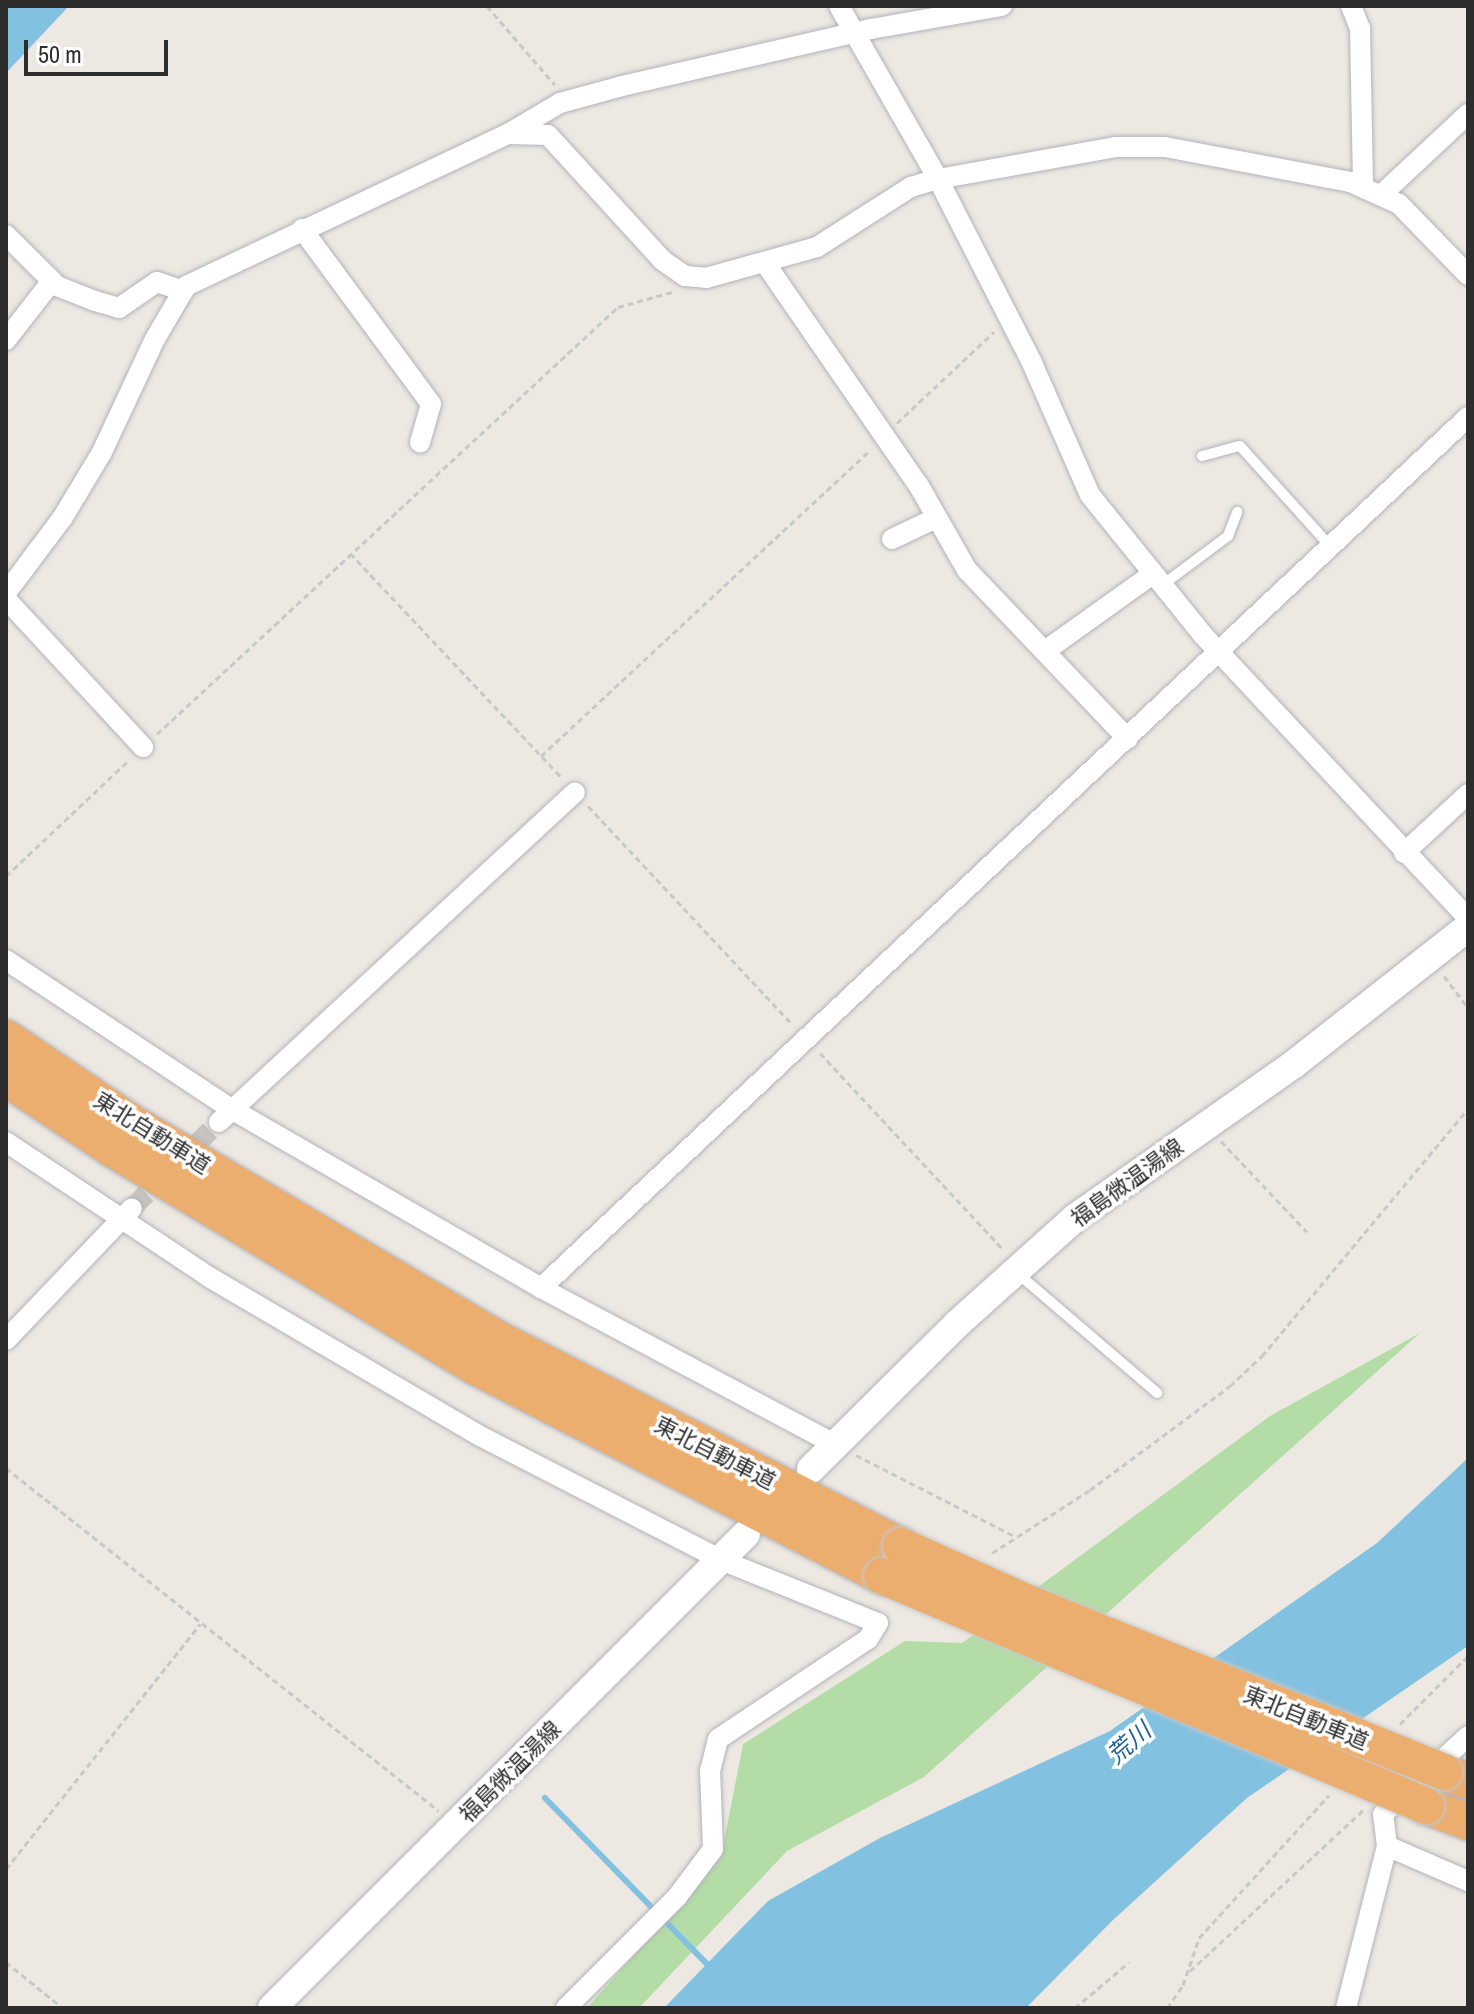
<!DOCTYPE html>
<meta charset="utf-8">
<style>
body{margin:0}
#map{position:relative;width:1474px;height:2014px;overflow:hidden;background:#ede9e2;font-family:"Archivo Narrow","Noto Sans JP",sans-serif}
div>[style]{position:absolute}
.green>*{inset:0;background:#b4dca6}
.water>*{inset:0;background:#83c1e1}
.stream>*{height:6px;margin:-3px;padding:0 3px;transform-origin:3px;border-radius:3px;background:#83c1e1}
.street-tunnel>*{height:20px;margin-top:-10px;transform-origin:0;background:repeating-linear-gradient(90deg,#c7c3be 0 20px,transparent 0 30px)}
.path>*{height:3px;margin-top:-1.5px;transform-origin:0;background:repeating-linear-gradient(90deg,#c8c8c8 0 6px,transparent 0 10px)}
.roads{filter:drop-shadow(0 0 2px #b2b3bc) drop-shadow(0 0 2px #b2b3bc)}
.lane>*{height:10px;margin:-5px;padding:0 5px;transform-origin:5px;border-radius:5px;background:#fff}
.street>*{height:20px;margin:-10px;padding:0 10px;transform-origin:10px;border-radius:10px;background:#fff}
.secondary>*{height:28px;margin:-14px;padding:0 14px;transform-origin:14px;border-radius:14px;background:#fff}
.highway>*{height:36px;margin:-18px;padding:0 18px;transform-origin:18px;border-radius:18px;background:#ebae6f}
.bridges{filter:drop-shadow(0 0 2px #c8c8c8) drop-shadow(0 0 2px #c8c8c8)}
.highway-bridge>*{height:36px;margin:-18px;padding:0 18px;transform-origin:18px;border-radius:18px;background:#ebae6f}
span{translate:-50% -50%;white-space:nowrap;text-align:center;line-height:1.15;-webkit-text-stroke:7px #fff;paint-order:stroke}
.street-label{font-size:22px;color:#2d2d2d}
.water-label{font-size:24px;color:#1f6190;font-style:italic}
.frame{position:absolute;inset:0;border:8px solid #2d2d2d;pointer-events:none}
.scale{position:absolute;left:24px;top:40px;width:144px;height:36px;box-sizing:border-box;border:4px solid #2d2d2d;border-top:0;padding-left:10px;font-size:24px;line-height:28px;white-space:nowrap;color:#2d2d2d;-webkit-text-stroke:6px #fff;paint-order:stroke}
</style>
<div id="map">
<div class="green">
<div style="clip-path:polygon(1420px 1333px,924px 1777px,787px 1851px,639px 2008px,587px 2008px,721px 1857px,743px 1744px,905px 1641px,962px 1643px,1270px 1416px)"></div>
</div>
<div class="water">
<div style="clip-path:polygon(6px 6px,69px 6px,6px 73px)"></div>
<div style="clip-path:polygon(1468px 1458px,1468px 1646px,1247px 1798px,1113px 1920px,1026px 2008px,664px 2008px,768px 1901px,880px 1838px,1110px 1731px,1377px 1543px)"></div>
</div>
<div class="stream">
<div style="left:545px;top:1798px;width:238px;rotate:45.7deg"></div>
</div>
<div class="street-tunnel">
<div style="left:132px;top:1208px;width:122px;rotate:-44.7deg"></div>
</div>
<div class="path">
<div style="left:487px;top:6px;width:104px;rotate:49.3deg"></div>
<div style="left:897px;top:423px;width:133px;rotate:-43.2deg"></div>
<div style="left:350px;top:553px;width:308px;rotate:46.7deg"></div>
<div style="left:157px;top:734px;width:628px;rotate:-42.81deg"></div>
<div style="left:618px;top:307px;width:56px;rotate:-15.5deg"></div>
<div style="left:541px;top:756px;width:448px;rotate:-42.9deg"></div>
<div style="left:588px;top:806px;width:300px;rotate:46.9deg"></div>
<div style="left:6px;top:876px;width:168px;rotate:-43.3deg"></div>
<div style="left:1444px;top:976px;width:40px;rotate:53deg"></div>
<div style="left:820px;top:1053px;width:270px;rotate:47deg"></div>
<div style="left:1221px;top:1141px;width:125px;rotate:46.6deg"></div>
<div style="left:856px;top:1455px;width:180px;rotate:27.1deg"></div>
<div style="left:6px;top:1468px;width:552px;rotate:38.38deg"></div>
<div style="left:992px;top:1553px;width:117px;rotate:-32.7deg"></div>
<div style="left:1090px;top:1490px;width:174px;rotate:-36.6deg"></div>
<div style="left:1230px;top:1386px;width:44px;rotate:-43.2deg"></div>
<div style="left:1262px;top:1356px;width:322px;rotate:-50.2deg"></div>
<div style="left:1400px;top:1724px;width:96px;rotate:-45deg"></div>
<div style="left:6px;top:1869px;width:313px;rotate:-51.6deg"></div>
<div style="left:6px;top:1962px;width:73px;rotate:38.9deg"></div>
<div style="left:1190px;top:1971px;width:236px;rotate:-42.9deg"></div>
<div style="left:1075px;top:2008px;width:71px;rotate:-40.4deg"></div>
<div style="left:1167px;top:2008px;width:28px;rotate:-55deg"></div>
<div style="left:1183px;top:1985px;width:50px;rotate:-71.2deg"></div>
<div style="left:1199px;top:1938px;width:193px;rotate:-47.7deg"></div>
</div>
<div class="roads">
<div class="lane">
<div style="left:1202px;top:456px;width:39px;rotate:-15deg"></div>
<div style="left:1240px;top:446px;width:136px;rotate:48deg"></div>
<div style="left:1161px;top:586px;width:84px;rotate:-36.7deg"></div>
<div style="left:1228px;top:536px;width:26px;rotate:-69deg"></div>
<div style="left:1016px;top:1272px;width:186px;rotate:40.6deg"></div>
</div>
<div class="street">
<div style="left:839px;top:6px;width:199px;rotate:60.2deg"></div>
<div style="left:938px;top:179px;width:207px;rotate:62.9deg"></div>
<div style="left:1032px;top:363px;width:144px;rotate:66.3deg"></div>
<div style="left:1090px;top:495px;width:179px;rotate:51.1deg"></div>
<div style="left:1202px;top:634px;width:389px;rotate:46.9deg"></div>
<div style="left:1351px;top:6px;width:24px;rotate:68deg"></div>
<div style="left:1360px;top:28px;width:159px;rotate:88.9deg"></div>
<div style="left:511px;top:132px;width:57px;rotate:-30.6deg"></div>
<div style="left:560px;top:103px;width:64px;rotate:-15.3deg"></div>
<div style="left:622px;top:86px;width:255px;rotate:-12.9deg"></div>
<div style="left:871px;top:29px;width:133px;rotate:-10deg"></div>
<div style="left:1381px;top:195px;width:119px;rotate:-43deg"></div>
<div style="left:302px;top:229px;width:217px;rotate:53.6deg"></div>
<div style="left:431px;top:404px;width:40px;rotate:106deg"></div>
<div style="left:6px;top:235px;width:72px;rotate:45deg"></div>
<div style="left:57px;top:286px;width:41px;rotate:21.5deg"></div>
<div style="left:95px;top:301px;width:25px;rotate:16deg"></div>
<div style="left:119px;top:308px;width:46px;rotate:-34.4deg"></div>
<div style="left:157px;top:282px;width:28px;rotate:19deg"></div>
<div style="left:765px;top:263px;width:271px;rotate:55.4deg"></div>
<div style="left:919px;top:486px;width:97px;rotate:60.3deg"></div>
<div style="left:967px;top:570px;width:233px;rotate:46.4deg"></div>
<div style="left:6px;top:340px;width:75px;rotate:-52.1deg"></div>
<div style="left:892px;top:539px;width:49px;rotate:-25.5deg"></div>
<div style="left:6px;top:593px;width:95px;rotate:-53.1deg"></div>
<div style="left:63px;top:517px;width:76px;rotate:-59deg"></div>
<div style="left:102px;top:452px;width:125px;rotate:-64.9deg"></div>
<div style="left:155px;top:339px;width:61px;rotate:-59.7deg"></div>
<div style="left:186px;top:286px;width:356px;rotate:-25.3deg"></div>
<div style="left:508px;top:134px;width:40px;rotate:1.4deg"></div>
<div style="left:548px;top:135px;width:169px;rotate:47.6deg"></div>
<div style="left:662px;top:260px;width:28px;rotate:35deg"></div>
<div style="left:685px;top:276px;width:21px;rotate:5deg"></div>
<div style="left:706px;top:278px;width:115px;rotate:-15.6deg"></div>
<div style="left:817px;top:247px;width:112px;rotate:-32.6deg"></div>
<div style="left:911px;top:187px;width:28px;rotate:-17deg"></div>
<div style="left:938px;top:179px;width:180px;rotate:-10.2deg"></div>
<div style="left:1115px;top:147px;width:50px"></div>
<div style="left:1165px;top:147px;width:188px;rotate:10.7deg"></div>
<div style="left:1350px;top:182px;width:54px;rotate:24.2deg"></div>
<div style="left:1399px;top:204px;width:99px;rotate:45.8deg"></div>
<div style="left:6px;top:599px;width:202px;rotate:47.2deg"></div>
<div style="left:1045px;top:651px;width:130px;rotate:-35.6deg"></div>
<div style="left:1404px;top:853px;width:87px;rotate:-42.7deg"></div>
<div style="left:6px;top:960px;width:272px;rotate:33.5deg"></div>
<div style="left:233px;top:1110px;width:356px;rotate:30deg"></div>
<div style="left:541px;top:1288px;width:334px;rotate:28deg"></div>
<div style="left:219px;top:1122px;width:485px;rotate:-42.8deg"></div>
<div style="left:6px;top:1142px;width:244px;rotate:33.6deg"></div>
<div style="left:209px;top:1277px;width:314px;rotate:30.4deg"></div>
<div style="left:480px;top:1436px;width:271px;rotate:27.2deg"></div>
<div style="left:721px;top:1560px;width:169px;rotate:21.9deg"></div>
<div style="left:878px;top:1623px;width:19px;rotate:122deg"></div>
<div style="left:868px;top:1639px;width:180px;rotate:146.3deg"></div>
<div style="left:718px;top:1739px;width:32px;rotate:104deg"></div>
<div style="left:710px;top:1770px;width:79px;rotate:87.8deg"></div>
<div style="left:713px;top:1849px;width:60px;rotate:126.9deg"></div>
<div style="left:677px;top:1897px;width:157px;rotate:135deg"></div>
<div style="left:541px;top:1288px;width:1272px;rotate:-43.22deg"></div>
<div style="left:6px;top:1340px;width:182px;rotate:-46.3deg"></div>
<div style="left:1387px;top:1846px;width:32px;rotate:-97deg"></div>
<div style="left:1383px;top:1814px;width:115px;rotate:-42.5deg"></div>
<div style="left:1346px;top:2008px;width:167px;rotate:-75.8deg"></div>
<div style="left:1387px;top:1846px;width:88px;rotate:23.4deg"></div>
</div>
<div class="secondary">
<div style="left:811px;top:1469px;width:207px;rotate:-44.8deg"></div>
<div style="left:958px;top:1323px;width:157px;rotate:-41.9deg"></div>
<div style="left:1075px;top:1218px;width:268px;rotate:-35.1deg"></div>
<div style="left:1294px;top:1064px;width:221px;rotate:-38.2deg"></div>
<div style="left:272px;top:2008px;width:670px;rotate:-45deg"></div>
</div>
<div class="highway">
<div style="left:6px;top:1038px;width:148px;rotate:34deg"></div>
<div style="left:129px;top:1121px;width:422px;rotate:30.6deg"></div>
<div style="left:492px;top:1336px;width:460px;rotate:27.2deg"></div>
<div style="left:6px;top:1078px;width:126px;rotate:33.7deg"></div>
<div style="left:111px;top:1148px;width:426px;rotate:31deg"></div>
<div style="left:476px;top:1367px;width:457px;rotate:27.2deg"></div>
<div style="left:1444px;top:1772px;width:26px;rotate:21deg"></div>
<div style="left:1426px;top:1806px;width:45px;rotate:20.9deg"></div>
</div>
</div>
<div class="bridges">
<div class="highway-bridge">
<div style="left:901px;top:1546px;width:141px;rotate:24.2deg"></div>
<div style="left:1030px;top:1604px;width:447px;rotate:22.1deg"></div>
<div style="left:882px;top:1576px;width:591px;rotate:22.92deg"></div>
</div>
</div>
<div class="street-label">
<span style="left:152px;top:1133px;rotate:32deg">東北自動車道</span>
<span style="left:1127px;top:1183px;rotate:-36deg">福島微温湯線</span>
<span style="left:715px;top:1453px;rotate:27deg">東北自動車道</span>
<span style="left:1306px;top:1718px;rotate:22deg">東北自動車道</span>
<span style="left:510px;top:1772px;rotate:-45deg">福島微温湯線</span>
</div>
<div class="water-label">
<span style="left:1129px;top:1743px;rotate:-41deg">荒川</span>
</div>
<div class="frame"></div>
<div class="scale">50 m</div>
</div>
